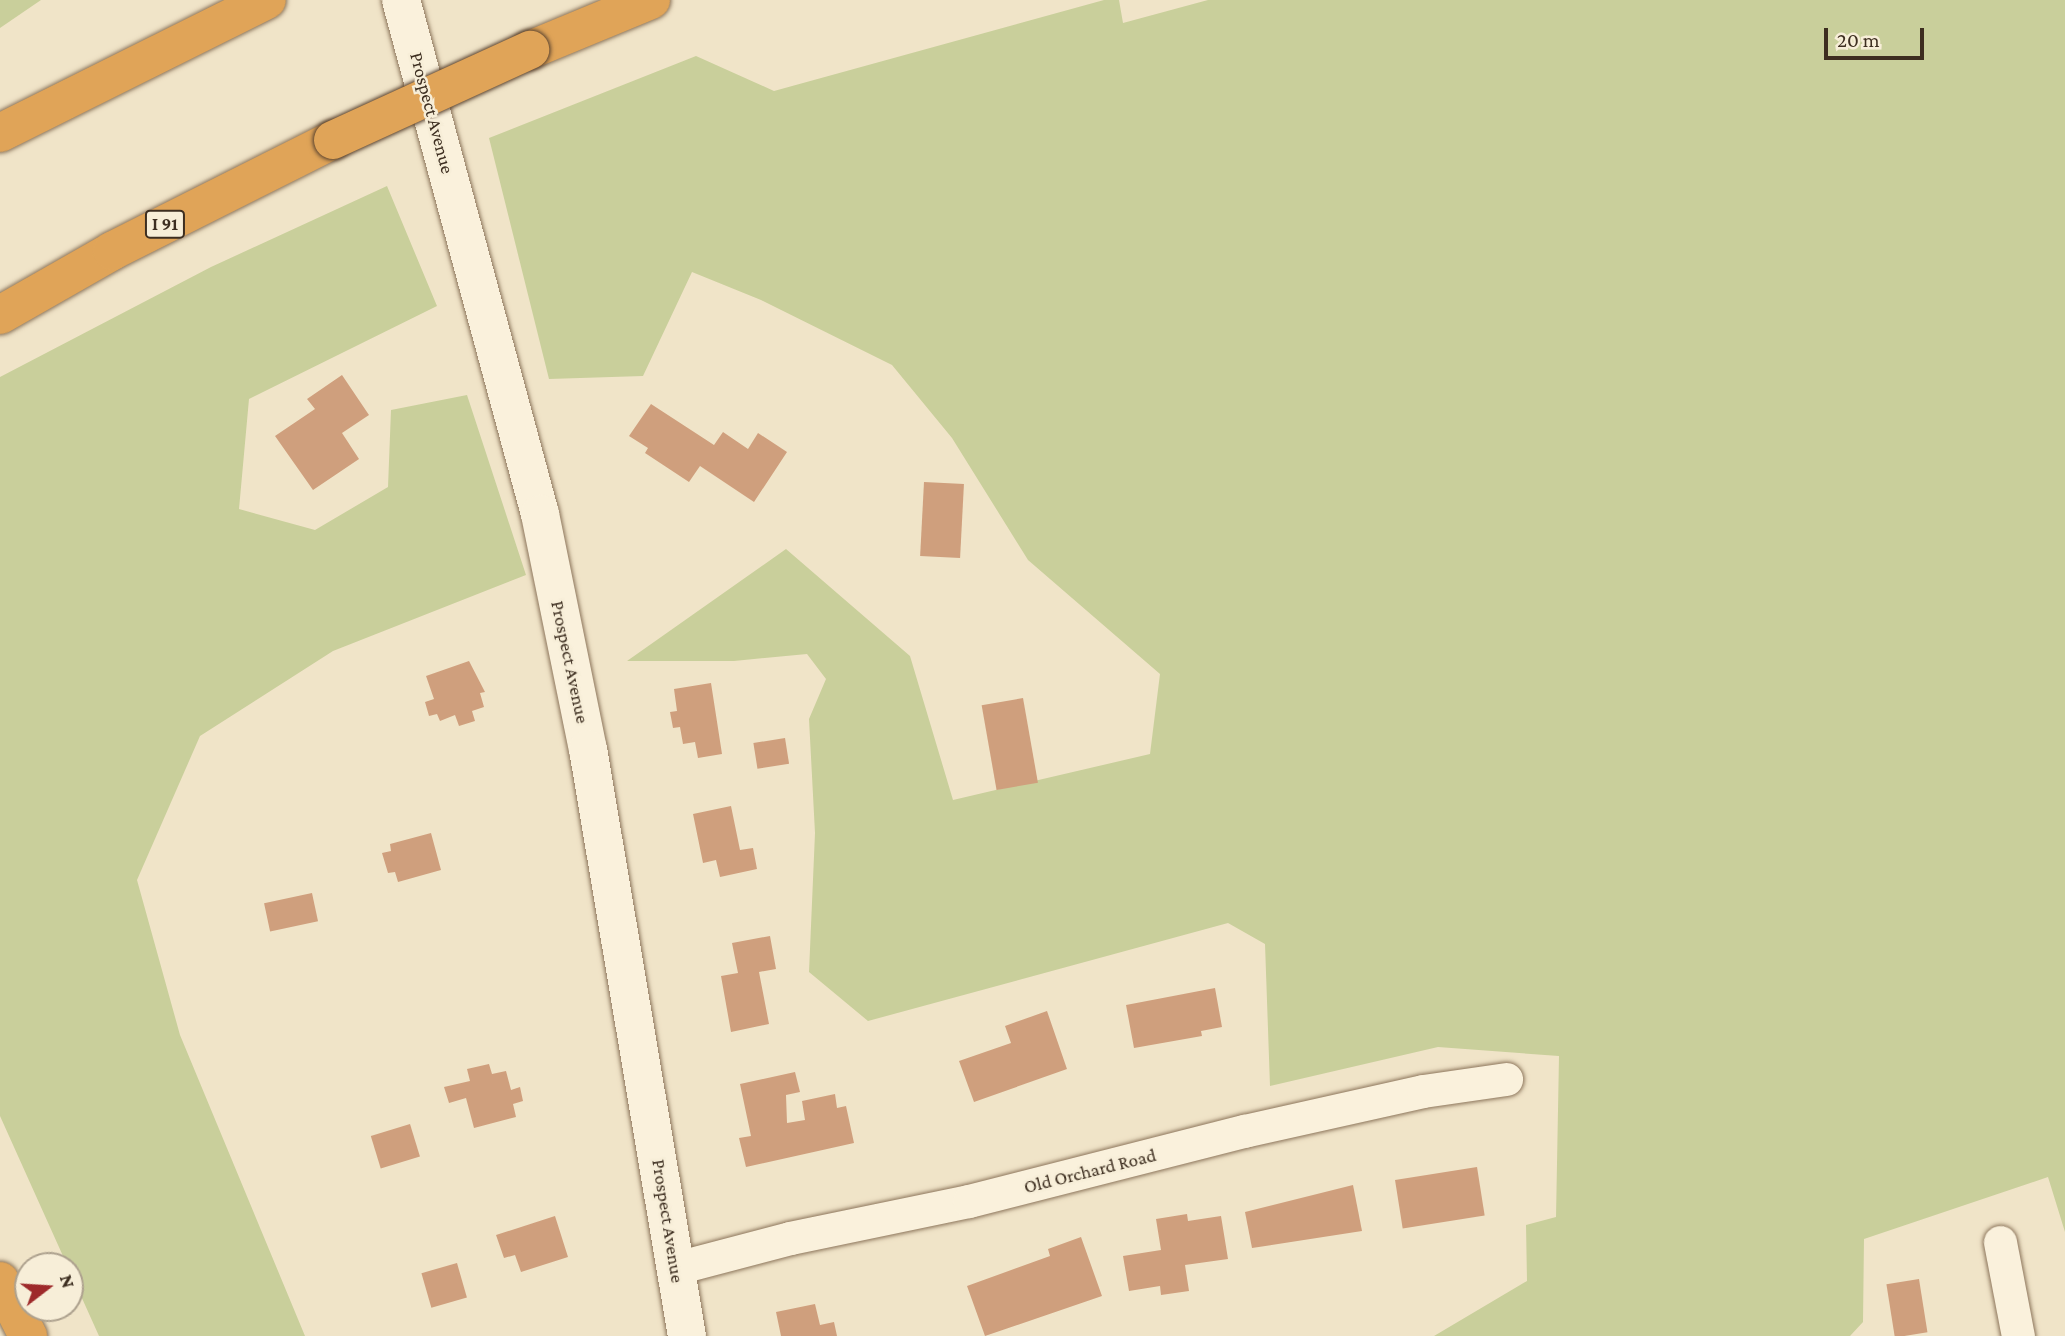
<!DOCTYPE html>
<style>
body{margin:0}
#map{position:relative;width:2065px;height:1336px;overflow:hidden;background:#f0e4c8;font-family:"Crimson Pro",serif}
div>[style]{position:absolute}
.green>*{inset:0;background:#c9cf9b}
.building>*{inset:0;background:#cf9f7d;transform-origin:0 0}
.roads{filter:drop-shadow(0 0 2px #8d765c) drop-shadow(0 0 2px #8d765c)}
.street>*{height:33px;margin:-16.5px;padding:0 16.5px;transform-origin:16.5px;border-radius:16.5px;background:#faf1dc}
.secondary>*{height:38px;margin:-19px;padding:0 19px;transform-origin:19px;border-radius:19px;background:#faf1dc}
.highway>*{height:38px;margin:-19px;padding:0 19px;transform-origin:19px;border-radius:19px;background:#e0a458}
.bridges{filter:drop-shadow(0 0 2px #5b4430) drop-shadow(0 0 2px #5b4430)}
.highway-bridge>*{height:38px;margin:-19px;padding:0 19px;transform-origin:19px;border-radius:19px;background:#e0a458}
span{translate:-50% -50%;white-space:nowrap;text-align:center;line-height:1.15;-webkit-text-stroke:5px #f7eed8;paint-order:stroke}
.shield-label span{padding:2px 5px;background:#f7eed8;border:2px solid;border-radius:5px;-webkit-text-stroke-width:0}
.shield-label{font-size:18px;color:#3d2e20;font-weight:700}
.street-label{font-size:19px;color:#3d2e20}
.north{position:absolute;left:14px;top:1252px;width:70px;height:70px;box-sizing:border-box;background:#f7eed8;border:2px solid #ada18e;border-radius:50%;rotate:73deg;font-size:19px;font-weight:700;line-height:28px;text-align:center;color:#3d2e20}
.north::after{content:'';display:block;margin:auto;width:24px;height:32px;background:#9e2a2b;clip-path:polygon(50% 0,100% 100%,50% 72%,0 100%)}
.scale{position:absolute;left:1824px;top:28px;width:100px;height:32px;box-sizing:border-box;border:4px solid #3d2e20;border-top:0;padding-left:9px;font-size:21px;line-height:24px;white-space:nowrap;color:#3d2e20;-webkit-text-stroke:5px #f7eed8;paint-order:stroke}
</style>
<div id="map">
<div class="green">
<div style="clip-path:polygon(0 0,41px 0,0 28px)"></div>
<div style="clip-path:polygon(1104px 0,1119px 0,1123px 23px,1208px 0,2065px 0,2065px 1232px,2048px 1177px,1864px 1239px,1863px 1322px,1850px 1336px,1434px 1336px,1527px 1281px,1526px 1225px,1556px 1217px,1559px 1056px,1438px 1047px,1270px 1086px,1265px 944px,1228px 923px,868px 1021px,809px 972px,815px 833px,809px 719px,826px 679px,807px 654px,734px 661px,627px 661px,786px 549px,910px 656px,953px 800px,1150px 754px,1160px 674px,1028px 560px,952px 438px,892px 365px,761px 300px,692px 272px,643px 376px,549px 379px,489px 138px,696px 56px,774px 91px)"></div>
<div style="clip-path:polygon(387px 186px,437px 306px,249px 399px,239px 509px,315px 530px,388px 487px,391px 410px,467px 395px,526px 575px,333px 651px,200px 736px,137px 880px,180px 1035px,305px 1336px,99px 1336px,0 1116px,0 377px,211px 267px)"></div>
</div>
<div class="building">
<div style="clip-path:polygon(342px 375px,369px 415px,342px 433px,359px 459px,313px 490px,275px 436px,315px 409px,307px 399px)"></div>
<div style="clip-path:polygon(651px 404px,714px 445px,723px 432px,748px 449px,758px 433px,787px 452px,754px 502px,700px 466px,689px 482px,645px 453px,648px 448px,629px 436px)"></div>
<div style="left:924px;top:482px;width:40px;height:74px;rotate:3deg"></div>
<div style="clip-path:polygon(469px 661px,485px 692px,480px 693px,484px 707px,472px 711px,475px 721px,459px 726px,455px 715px,440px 721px,437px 714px,429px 716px,425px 702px,434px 699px,426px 676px)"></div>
<div style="clip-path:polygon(711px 683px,722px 754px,698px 758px,695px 742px,683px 744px,680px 727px,673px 728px,670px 712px,677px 711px,674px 689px)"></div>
<div style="left:1023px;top:698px;width:86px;height:42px;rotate:80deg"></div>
<div style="left:785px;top:738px;width:26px;height:32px;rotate:81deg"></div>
<div style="clip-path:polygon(731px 806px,740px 850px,753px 848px,757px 869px,720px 877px,716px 860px,703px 863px,693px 814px)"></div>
<div style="clip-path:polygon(431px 833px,441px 870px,398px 882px,395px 872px,388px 873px,382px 853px,391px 851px,390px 844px)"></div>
<div style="left:312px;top:893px;width:29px;height:49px;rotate:78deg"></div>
<div style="clip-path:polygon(770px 936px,776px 969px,759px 972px,769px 1024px,731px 1032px,721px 976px,738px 973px,732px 943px)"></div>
<div style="clip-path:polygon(1215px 988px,1222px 1027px,1201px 1031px,1202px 1036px,1134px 1048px,1126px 1005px)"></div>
<div style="clip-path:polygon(1047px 1011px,1067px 1069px,974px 1102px,959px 1061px,1011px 1043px,1005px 1026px)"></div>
<div style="clip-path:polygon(489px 1064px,492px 1074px,506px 1071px,511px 1090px,520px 1087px,523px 1101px,513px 1104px,516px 1117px,474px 1128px,466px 1098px,449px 1103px,444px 1087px,470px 1081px,467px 1069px)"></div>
<div style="clip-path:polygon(795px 1072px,800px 1092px,786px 1095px,787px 1123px,805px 1120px,802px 1101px,835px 1094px,837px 1108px,846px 1106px,854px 1143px,746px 1167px,739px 1138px,751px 1136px,740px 1084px)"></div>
<div style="left:410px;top:1124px;width:34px;height:41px;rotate:73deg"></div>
<div style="left:1477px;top:1167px;width:49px;height:83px;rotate:81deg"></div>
<div style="clip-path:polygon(1353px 1185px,1362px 1231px,1252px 1248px,1245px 1212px)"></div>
<div style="clip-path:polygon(1187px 1214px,1188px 1221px,1221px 1216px,1228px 1259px,1185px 1265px,1189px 1291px,1161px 1295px,1160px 1286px,1129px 1291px,1123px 1256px,1161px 1250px,1156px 1219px)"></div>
<div style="clip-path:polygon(555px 1216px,568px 1257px,521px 1272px,515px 1255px,504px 1258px,496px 1235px)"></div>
<div style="clip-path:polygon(1081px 1237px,1102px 1296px,985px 1336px,967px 1286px,1050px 1256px,1048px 1249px)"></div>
<div style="left:457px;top:1263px;width:36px;height:37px;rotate:74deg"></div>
<div style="left:1919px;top:1279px;width:54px;height:33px;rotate:81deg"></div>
<div style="clip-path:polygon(815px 1304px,820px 1325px,834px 1322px,837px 1336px,781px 1336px,776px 1312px)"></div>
</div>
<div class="roads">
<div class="street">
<div style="left:2000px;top:1242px;width:96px;rotate:79.2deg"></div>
<div style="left:676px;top:1268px;width:118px;rotate:-14.7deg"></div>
<div style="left:790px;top:1238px;width:183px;rotate:-11.7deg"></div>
<div style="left:969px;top:1201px;width:284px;rotate:-14.3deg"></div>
<div style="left:1244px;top:1131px;width:183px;rotate:-12.6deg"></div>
<div style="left:1423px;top:1091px;width:84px;rotate:-8.2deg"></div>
</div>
<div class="secondary">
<div style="left:401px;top:0;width:532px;rotate:74.87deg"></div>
<div style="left:540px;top:514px;width:240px;rotate:78.5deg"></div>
<div style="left:588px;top:749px;width:595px;rotate:80.43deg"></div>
</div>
<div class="highway">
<div style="left:530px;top:50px;width:131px;rotate:-22.5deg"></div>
<div style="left:0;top:133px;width:298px;rotate:-26.5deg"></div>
<div style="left:0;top:315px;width:129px;rotate:-29.7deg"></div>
<div style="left:112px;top:251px;width:247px;rotate:-26.7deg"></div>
<div style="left:0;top:1281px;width:62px;rotate:63deg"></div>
</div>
</div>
<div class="bridges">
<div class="highway-bridge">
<div style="left:333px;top:140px;width:217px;rotate:-24.6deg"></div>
</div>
</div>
<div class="shield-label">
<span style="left:165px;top:224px">I 91</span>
</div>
<div class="street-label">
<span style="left:432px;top:113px;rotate:75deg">Prospect Avenue</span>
<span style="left:570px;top:662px;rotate:78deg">Prospect Avenue</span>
<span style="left:1090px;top:1171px;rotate:-14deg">Old Orchard Road</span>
<span style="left:668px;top:1221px;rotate:81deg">Prospect Avenue</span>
</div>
<div class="north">N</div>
<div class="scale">20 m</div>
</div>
